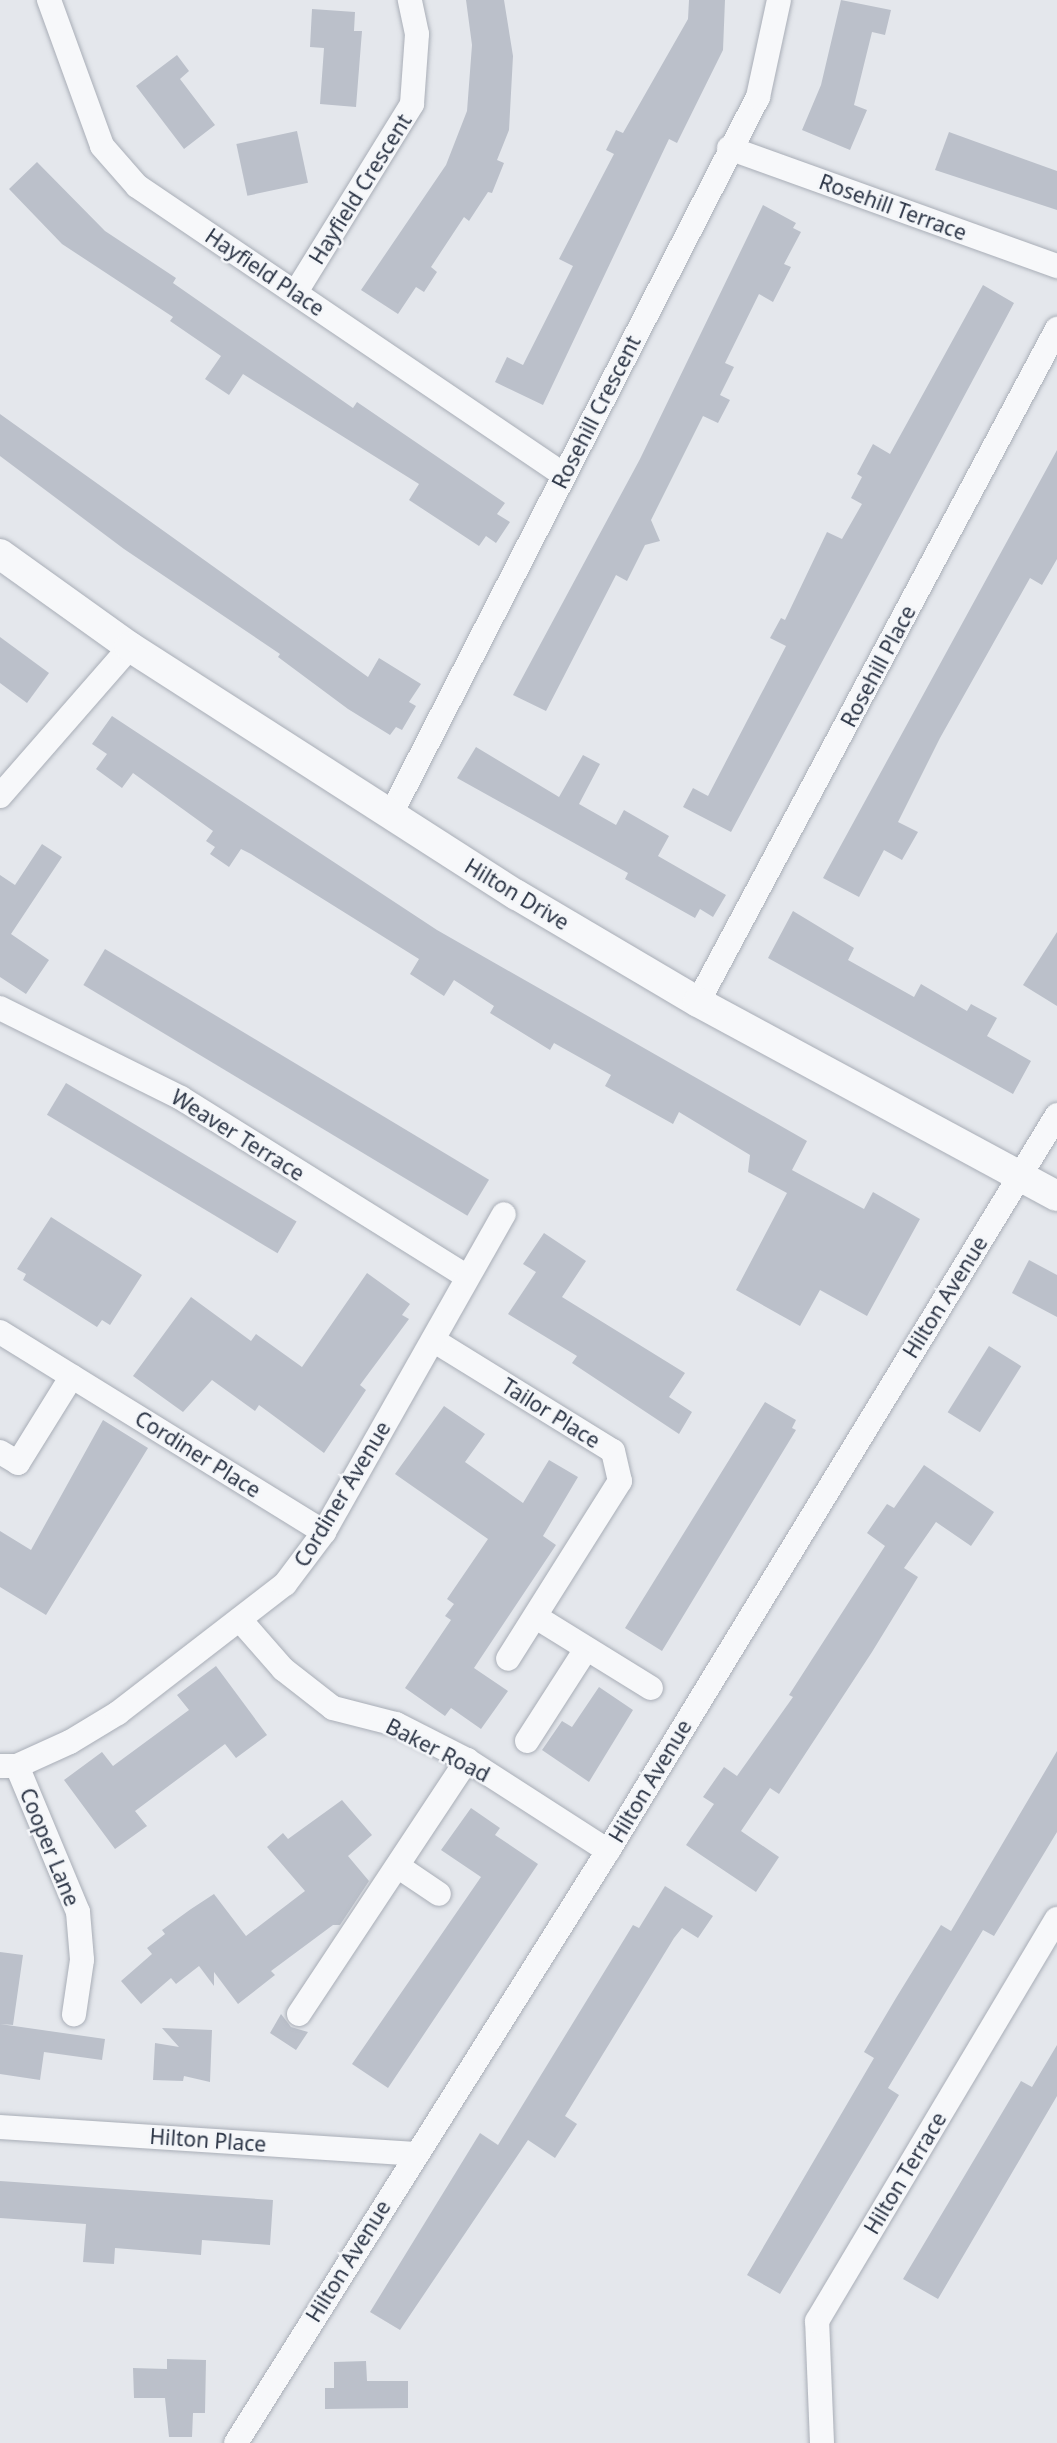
<!DOCTYPE html>
<style>
body{margin:0}
#map{position:relative;width:1057px;height:2443px;overflow:hidden;background:#e4e7ec;font-family:"Noto Sans",sans-serif}
div>[style]{position:absolute}
.building>*{inset:0;background:#bbc0ca;transform-origin:0 0}
.roads{filter:drop-shadow(0 0 2px #a9aeb7) drop-shadow(0 0 2px #a9aeb7)}
.minor>*{height:24px;margin:-12px;padding:0 12px;transform-origin:12px;border-radius:12px;background:#f7f8fa}
.tertiary>*{height:30px;margin:-15px;padding:0 15px;transform-origin:15px;border-radius:15px;background:#f7f8fa}
span{translate:-50% -50%;white-space:nowrap;text-align:center;line-height:1.15;-webkit-text-stroke:5px #f4f6f9;paint-order:stroke}
.street-label{font-size:21px;color:#2b3445}
</style>
<div id="map">
<div class="building">
<div style="clip-path:polygon(466px 0,504px 0,513px 56px,509px 130px,497px 160px,504px 163px,492px 193px,488px 192px,469px 221px,464px 217px,431px 267px,437px 272px,424px 292px,416px 287px,398px 314px,361px 290px,446px 165px,467px 111px,472px 45px)"></div>
<div style="clip-path:polygon(689px 0,725px 0,723px 50px,677px 143px,669px 139px,543px 405px,495px 382px,507px 357px,523px 365px,573px 266px,559px 259px,614px 154px,606px 150px,616px 130px,623px 133px,688px 19px)"></div>
<div style="clip-path:polygon(841px 0,891px 10px,885px 35px,872px 32px,854px 105px,867px 110px,850px 150px,802px 130px,821px 85px)"></div>
<div style="clip-path:polygon(312px 9px,355px 12px,354px 31px,362px 31px,356px 107px,320px 104px,324px 48px,310px 47px)"></div>
<div style="clip-path:polygon(177px 55px,189px 71px,180px 79px,215px 125px,184px 149px,136px 86px)"></div>
<div style="left:297px;top:131px;width:53px;height:62px;rotate:78deg"></div>
<div style="clip-path:polygon(949px 132px,1057px 171px,1057px 210px,935px 170px)"></div>
<div style="clip-path:polygon(37px 162px,105px 231px,176px 278px,173px 283px,353px 408px,357px 402px,505px 503px,497px 514px,510px 522px,496px 543px,486px 536px,479px 546px,409px 500px,419px 484px,243px 374px,229px 395px,205px 379px,221px 356px,170px 321px,173px 317px,62px 244px,9px 189px)"></div>
<div style="clip-path:polygon(763px 205px,796px 223px,793px 228px,801px 232px,784px 264px,791px 267px,773px 302px,759px 294px,725px 363px,734px 367px,720px 395px,730px 400px,718px 423px,703px 416px,651px 520px,660px 541px,645px 545px,627px 581px,616px 575px,546px 711px,513px 695px,640px 459px)"></div>
<div style="clip-path:polygon(983px 285px,1014px 303px,731px 832px,683px 807px,693px 788px,708px 796px,786px 646px,770px 638px,781px 618px,785px 620px,827px 532px,842px 539px,862px 504px,851px 498px,862px 477px,857px 474px,873px 444px,890px 454px)"></div>
<div style="clip-path:polygon(0 414px,368px 677px,379px 658px,421px 684px,409px 702px,416px 706px,402px 730px,396px 727px,390px 735px,348px 709px,278px 657px,280px 654px,124px 549px,0 456px)"></div>
<div style="clip-path:polygon(1057px 450px,1057px 559px,1042px 585px,1030px 578px,940px 738px,898px 822px,918px 832px,902px 860px,884px 850px,859px 897px,823px 878px)"></div>
<div style="clip-path:polygon(0 637px,49px 673px,27px 703px,0 683px)"></div>
<div style="clip-path:polygon(112px 716px,437px 930px,807px 1141px,792px 1170px,864px 1209px,873px 1192px,920px 1219px,867px 1316px,820px 1290px,800px 1326px,736px 1290px,787px 1193px,748px 1172px,750px 1155px,679px 1112px,673px 1124px,605px 1086px,611px 1075px,554px 1043px,550px 1050px,490px 1013px,494px 1006px,454px 980px,444px 996px,410px 974px,419px 959px,251px 854px,241px 849px,229px 867px,210px 854px,215px 847px,206px 841px,213px 831px,133px 773px,122px 788px,96px 769px,107px 754px,92px 744px)"></div>
<div style="clip-path:polygon(476px 747px,559px 797px,583px 755px,600px 764px,579px 804px,616px 825px,624px 810px,669px 836px,658px 856px,726px 895px,713px 917px,700px 909px,695px 918px,625px 879px,628px 873px,457px 778px)"></div>
<div style="clip-path:polygon(42px 844px,62px 857px,11px 934px,49px 960px,26px 994px,0 977px,0 875px,15px 885px)"></div>
<div style="clip-path:polygon(793px 911px,854px 948px,848px 960px,914px 997px,921px 984px,967px 1011px,971px 1004px,997px 1018px,987px 1036px,1031px 1061px,1013px 1094px,768px 958px)"></div>
<div style="clip-path:polygon(1057px 932px,1057px 1006px,1023px 985px)"></div>
<div style="left:105px;top:949px;width:448px;height:42px;rotate:31deg"></div>
<div style="left:66px;top:1083px;width:269px;height:37px;rotate:31deg"></div>
<div style="clip-path:polygon(51px 1217px,142px 1275px,110px 1325px,102px 1320px,97px 1327px,23px 1280px,26px 1274px,17px 1269px)"></div>
<div style="clip-path:polygon(544px 1233px,586px 1261px,562px 1297px,685px 1373px,669px 1397px,692px 1412px,679px 1434px,572px 1363px,577px 1356px,508px 1314px,536px 1272px,523px 1264px)"></div>
<div style="clip-path:polygon(1029px 1260px,1057px 1275px,1057px 1317px,1012px 1293px)"></div>
<div style="clip-path:polygon(367px 1273px,410px 1304px,402px 1315px,409px 1319px,360px 1385px,366px 1390px,324px 1453px,259px 1405px,255px 1411px,212px 1380px,183px 1412px,133px 1376px,191px 1297px,251px 1341px,256px 1334px,302px 1367px)"></div>
<div style="left:989px;top:1346px;width:38px;height:78px;rotate:32deg"></div>
<div style="clip-path:polygon(765px 1402px,796px 1420px,792px 1428px,796px 1430px,662px 1651px,625px 1628px)"></div>
<div style="clip-path:polygon(444px 1406px,485px 1434px,465px 1462px,523px 1503px,549px 1460px,578px 1477px,543px 1536px,556px 1545px,474px 1668px,508px 1691px,481px 1729px,451px 1708px,445px 1716px,405px 1688px,451px 1620px,445px 1616px,454px 1604px,447px 1599px,488px 1539px,395px 1474px)"></div>
<div style="clip-path:polygon(103px 1420px,148px 1448px,46px 1615px,0 1587px,0 1531px,31px 1550px)"></div>
<div style="clip-path:polygon(924px 1465px,994px 1512px,971px 1546px,936px 1522px,904px 1568px,918px 1577px,872px 1652px,779px 1794px,770px 1788px,741px 1831px,779px 1857px,756px 1892px,686px 1845px,714px 1804px,703px 1797px,724px 1767px,737px 1776px,793px 1697px,789px 1695px,885px 1546px,867px 1533px,887px 1504px,894px 1508px)"></div>
<div style="clip-path:polygon(216px 1666px,267px 1735px,236px 1758px,225px 1744px,135px 1811px,147px 1826px,115px 1849px,64px 1780px,102px 1752px,113px 1766px,189px 1710px,177px 1695px)"></div>
<div style="clip-path:polygon(599px 1687px,633px 1710px,589px 1782px,542px 1750px,562px 1721px,572px 1727px)"></div>
<div style="clip-path:polygon(1057px 1751px,1057px 1832px,994px 1936px,983px 1930px,888px 2088px,899px 2095px,780px 2294px,747px 2275px,874px 2058px,864px 2052px,896px 1998px,941px 1925px,951px 1931px)"></div>
<div style="clip-path:polygon(342px 1800px,372px 1835px,348px 1856px,369px 1881px,340px 1925px,333px 1925px,271px 1971px,275px 1975px,238px 2004px,214px 1972px,214px 1986px,199px 1966px,176px 1984px,171px 1978px,141px 2004px,121px 1981px,152px 1954px,147px 1948px,165px 1934px,162px 1930px,191px 1909px,214px 1894px,246px 1936px,305px 1891px,267px 1847px,283px 1833px,288px 1839px)"></div>
<div style="clip-path:polygon(471px 1808px,500px 1828px,495px 1835px,538px 1864px,388px 2088px,352px 2064px,481px 1877px,441px 1850px)"></div>
<div style="clip-path:polygon(665px 1886px,713px 1916px,698px 1938px,682px 1928px,674px 1938px,565px 2116px,577px 2124px,555px 2158px,528px 2140px,400px 2330px,370px 2312px,480px 2133px,498px 2145px,633px 1925px,639px 1928px)"></div>
<div style="clip-path:polygon(0 1952px,23px 1955px,13px 2025px,0 2024px,105px 2039px,102px 2060px,44px 2052px,40px 2080px,0 2074px)"></div>
<div style="clip-path:polygon(281px 2014px,291px 2027px,308px 2032px,296px 2050px,270px 2033px)"></div>
<div style="clip-path:polygon(162px 2028px,212px 2030px,210px 2082px,184px 2076px,183px 2081px,153px 2080px,155px 2043px,179px 2047px)"></div>
<div style="clip-path:polygon(1057px 2045px,1057px 2096px,938px 2299px,903px 2279px,1021px 2081px,1032px 2087px)"></div>
<div style="clip-path:polygon(0 2181px,273px 2200px,270px 2245px,202px 2240px,201px 2255px,115px 2248px,114px 2264px,83px 2262px,86px 2224px,0 2218px)"></div>
<div style="clip-path:polygon(167px 2359px,206px 2360px,205px 2413px,193px 2413px,192px 2437px,169px 2437px,165px 2398px,134px 2398px,133px 2368px,167px 2369px)"></div>
<div style="clip-path:polygon(366px 2361px,367px 2381px,408px 2381px,408px 2408px,325px 2409px,325px 2388px,334px 2388px,334px 2362px)"></div>
</div>
<div class="roads">
<div class="minor">
<div style="left:49px;top:0;width:155px;rotate:70deg"></div>
<div style="left:102px;top:146px;width:53px;rotate:48.8deg"></div>
<div style="left:137px;top:186px;width:516px;rotate:34.09deg"></div>
<div style="left:729px;top:148px;width:349px;rotate:19.8deg"></div>
<div style="left:296px;top:292px;width:221px;rotate:-58.3deg"></div>
<div style="left:412px;top:104px;width:70px;rotate:-85.9deg"></div>
<div style="left:417px;top:34px;width:35px;rotate:-102deg"></div>
<div style="left:0;top:796px;width:198px;rotate:-48.9deg"></div>
<div style="left:390px;top:816px;width:808px;rotate:-62.9deg"></div>
<div style="left:758px;top:97px;width:99px;rotate:-77.8deg"></div>
<div style="left:698px;top:1002px;width:763px;rotate:-61.92deg"></div>
<div style="left:0;top:1008px;width:202px;rotate:26.4deg"></div>
<div style="left:181px;top:1098px;width:337px;rotate:32deg"></div>
<div style="left:0;top:1332px;width:381px;rotate:31.7deg"></div>
<div style="left:433px;top:1340px;width:211px;rotate:31.7deg"></div>
<div style="left:613px;top:1451px;width:31px;rotate:77deg"></div>
<div style="left:620px;top:1481px;width:210px;rotate:122.2deg"></div>
<div style="left:0;top:1452px;width:21px;rotate:31deg"></div>
<div style="left:18px;top:1463px;width:102px;rotate:-58.2deg"></div>
<div style="left:536px;top:1617px;width:135px;rotate:31.7deg"></div>
<div style="left:241px;top:1621px;width:64px;rotate:48.8deg"></div>
<div style="left:283px;top:1669px;width:63px;rotate:38deg"></div>
<div style="left:333px;top:1708px;width:65px;rotate:14.3deg"></div>
<div style="left:396px;top:1724px;width:80px;rotate:26.9deg"></div>
<div style="left:467px;top:1760px;width:168px;rotate:32.8deg"></div>
<div style="left:527px;top:1741px;width:109px;rotate:-57.3deg"></div>
<div style="left:0;top:1766px;width:17px"></div>
<div style="left:17px;top:1766px;width:58px;rotate:-24.4deg"></div>
<div style="left:70px;top:1742px;width:56px;rotate:-31.1deg"></div>
<div style="left:118px;top:1713px;width:211px;rotate:-37.7deg"></div>
<div style="left:285px;top:1584px;width:65px;rotate:-53.1deg"></div>
<div style="left:324px;top:1532px;width:365px;rotate:-60.5deg"></div>
<div style="left:17px;top:1766px;width:158px;rotate:67.3deg"></div>
<div style="left:78px;top:1912px;width:48px;rotate:85.2deg"></div>
<div style="left:82px;top:1960px;width:55px;rotate:98.4deg"></div>
<div style="left:399px;top:1867px;width:48px;rotate:34deg"></div>
<div style="left:299px;top:2014px;width:305px;rotate:-56.5deg"></div>
<div style="left:0;top:2127px;width:416px;rotate:3.7deg"></div>
<div style="left:236px;top:2443px;width:699px;rotate:-57.86deg"></div>
<div style="left:608px;top:1851px;width:862px;rotate:-58.61deg"></div>
<div style="left:822px;top:2443px;width:122px;rotate:-92.3deg"></div>
<div style="left:817px;top:2321px;width:468px;rotate:-59.2deg"></div>
</div>
<div class="tertiary">
<div style="left:0;top:554px;width:160px;rotate:35.6deg"></div>
<div style="left:130px;top:647px;width:460px;rotate:32.7deg"></div>
<div style="left:517px;top:895px;width:210px;rotate:30.6deg"></div>
<div style="left:698px;top:1002px;width:408px;rotate:28.4deg"></div>
</div>
</div>
<div class="street-label">
<span style="left:360px;top:189px;rotate:-58deg">Hayfield Crescent</span>
<span style="left:893px;top:207px;rotate:20deg">Rosehill Terrace</span>
<span style="left:265px;top:272px;rotate:34deg">Hayfield Place</span>
<span style="left:596px;top:412px;rotate:-63deg">Rosehill Crescent</span>
<span style="left:878px;top:666px;rotate:-62deg">Rosehill Place</span>
<span style="left:517px;top:894px;rotate:31deg">Hilton Drive</span>
<span style="left:238px;top:1135px;rotate:32deg">Weaver Terrace</span>
<span style="left:945px;top:1297px;rotate:-58deg">Hilton Avenue</span>
<span style="left:551px;top:1413px;rotate:32deg">Tailor Place</span>
<span style="left:198px;top:1454px;rotate:32deg">Cordiner Place</span>
<span style="left:342px;top:1494px;rotate:-59deg">Cordiner Avenue</span>
<span style="left:438px;top:1750px;rotate:27deg">Baker Road</span>
<span style="left:650px;top:1781px;rotate:-59deg">Hilton Avenue</span>
<span style="left:50px;top:1847px;rotate:68deg">Cooper Lane</span>
<span style="left:208px;top:2140px;rotate:4deg">Hilton Place</span>
<span style="left:905px;top:2173px;rotate:-59deg">Hilton Terrace</span>
<span style="left:348px;top:2261px;rotate:-58deg">Hilton Avenue</span>
</div>
</div>
